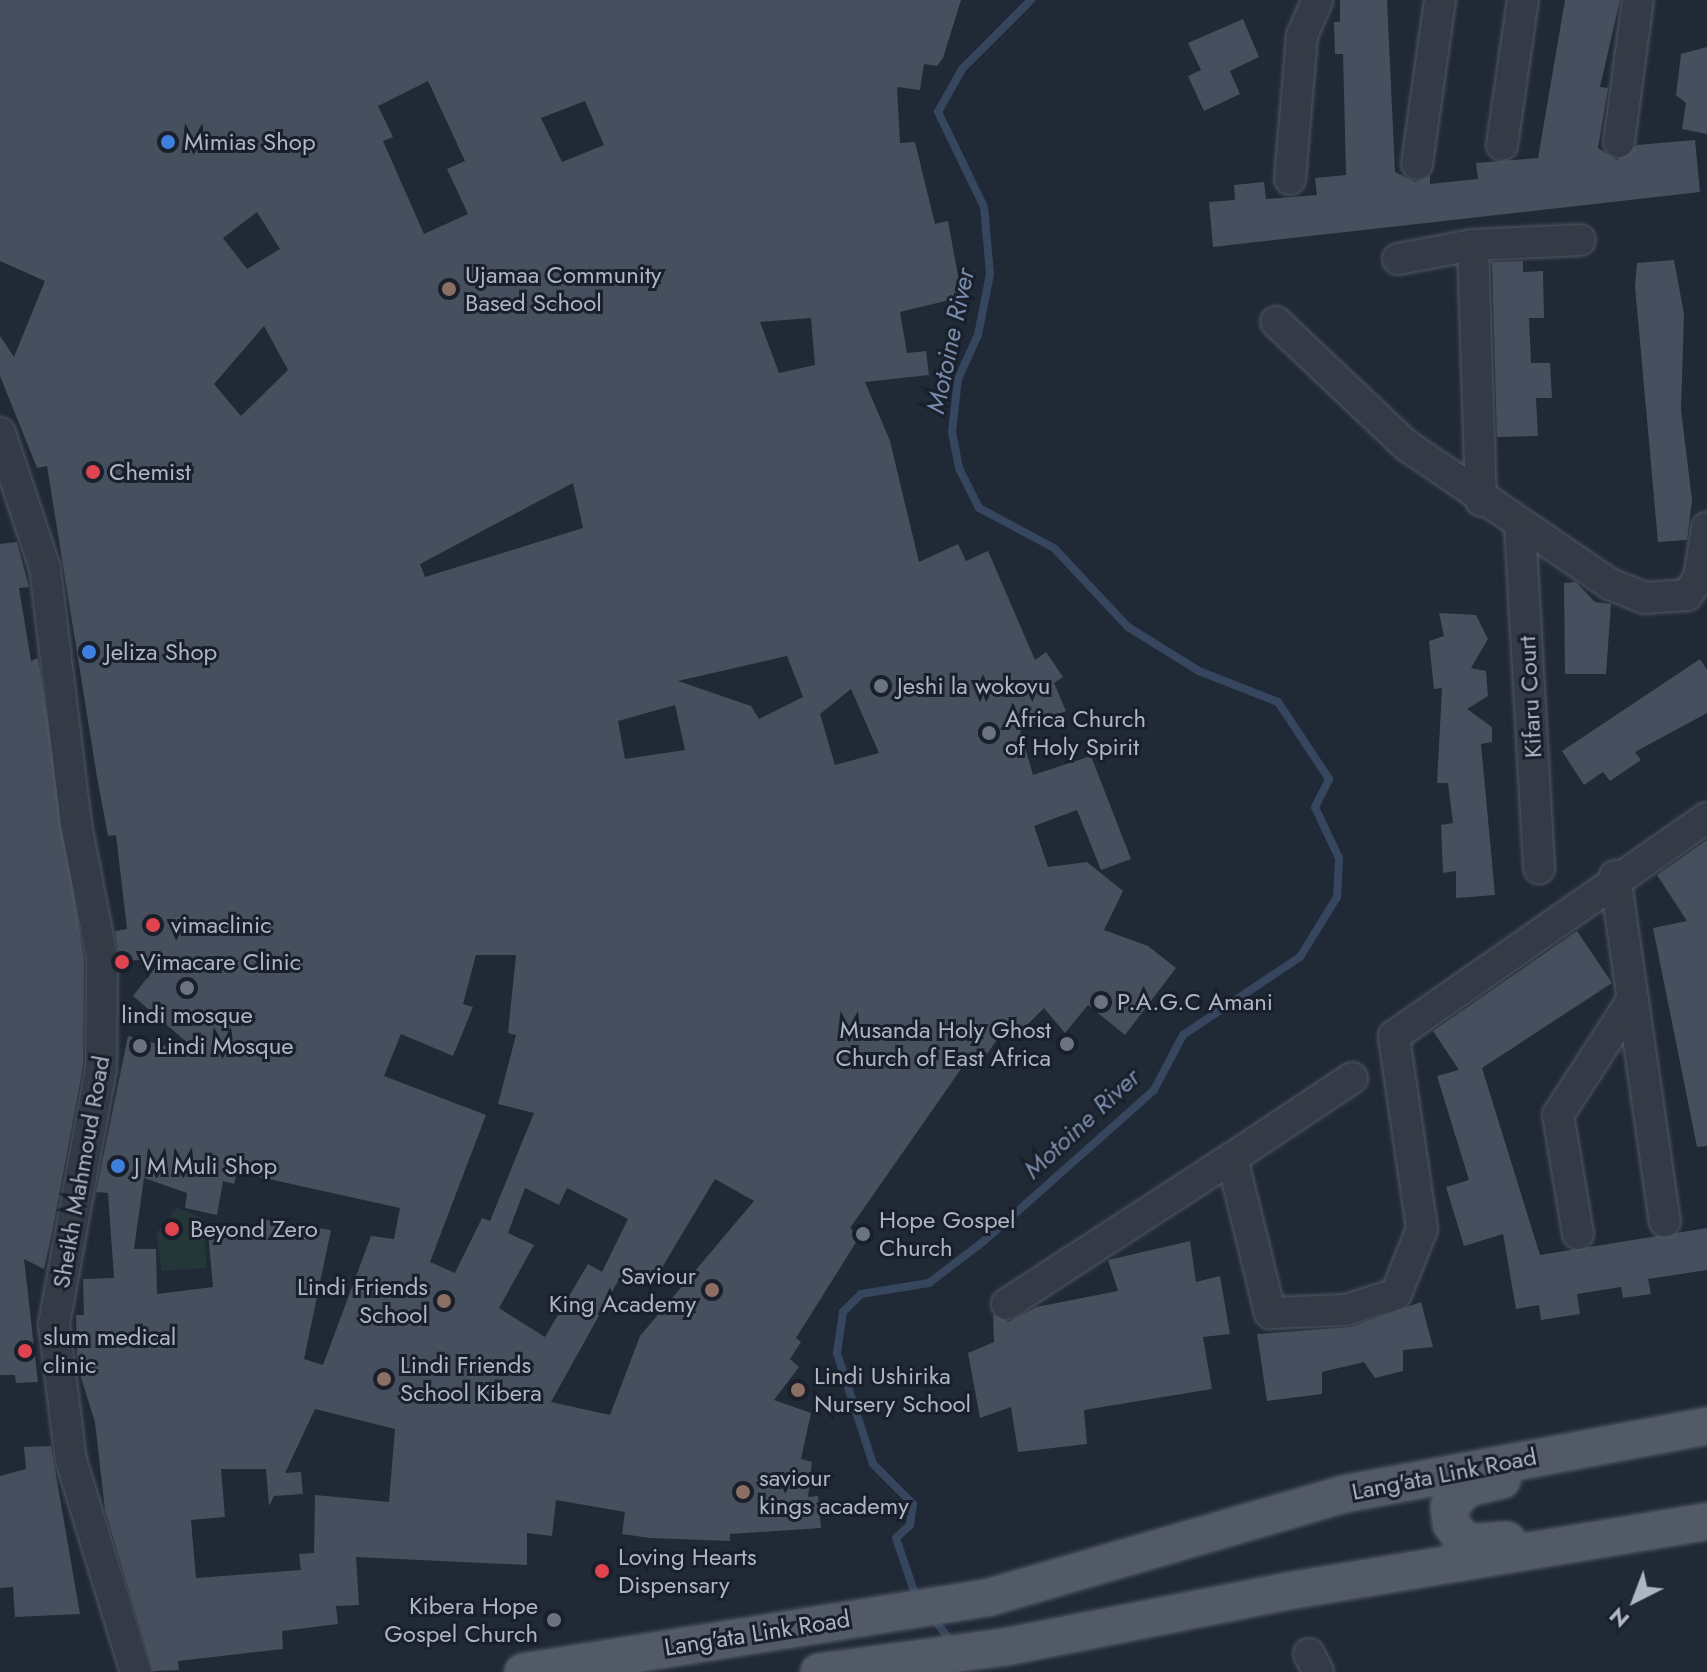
<!DOCTYPE html>
<style>
body{margin:0}
#map{position:relative;width:1707px;height:1672px;overflow:hidden;background:#202936;font-family:Jost,sans-serif}
div>[style]{position:absolute}
.green>*{inset:0;background:#233638}
.stream>*{height:8px;margin:-4px;padding:0 4px;transform-origin:4px;border-radius:4px;background:#36465e}
.building>*{inset:0;background:#464f5e}
.roads{filter:drop-shadow(0 0 2px #515864) drop-shadow(0 0 2px #515864)}
.minor>*{height:30px;margin:-15px;padding:0 15px;transform-origin:15px;border-radius:15px;background:#343b46}
.major>*{height:36px;margin:-18px;padding:0 18px;transform-origin:18px;border-radius:18px;background:#515a66}
.dots>*{width:22px;height:22px;translate:-50% -50%;box-sizing:border-box;border:4px solid #19202b;border-radius:50%}
span{translate:-50% -50%;white-space:nowrap;text-align:center;line-height:1.15;-webkit-text-stroke:6px #19202b;paint-order:stroke}
.poi-label{font-size:24px;color:#aeb5c3}
.left{translate:0 -50%;text-align:left}
.right{translate:-100% -50%;text-align:right}
.street-label{font-size:24px;color:#aeb5c3}
.water-label{font-size:26px;color:#778baa;font-style:italic}
.north{position:absolute;left:1595px;top:1560px;width:80px;height:80px;-webkit-text-stroke:6px #19202b;paint-order:stroke;rotate:222deg;font-size:22px;font-weight:700;line-height:32px;text-align:center;color:#aeb5c3}
.north::after{content:'';display:block;margin:auto;width:28px;height:36px;background:#aeb5c3;clip-path:polygon(50% 0,100% 100%,50% 72%,0 100%)}
</style>
<div id="map">
<div class="green">
<div style="clip-path:polygon(177px 1207px,203px 1219px,207px 1268px,162px 1271px,156px 1234px)"></div>
</div>
<div class="stream">
<div style="left:917px;top:1600px;width:65px;rotate:-108.7deg"></div>
<div style="left:896px;top:1538px;width:19px;rotate:-43deg"></div>
<div style="left:910px;top:1525px;width:21px;rotate:-82deg"></div>
<div style="left:913px;top:1504px;width:57px;rotate:-135deg"></div>
<div style="left:873px;top:1464px;width:117px;rotate:-108deg"></div>
<div style="left:837px;top:1353px;width:41px;rotate:-81.7deg"></div>
<div style="left:843px;top:1312px;width:25px;rotate:-45deg"></div>
<div style="left:861px;top:1294px;width:69px;rotate:-9.2deg"></div>
<div style="left:929px;top:1283px;width:69px;rotate:-37.4deg"></div>
<div style="left:984px;top:1241px;width:227px;rotate:-41.6deg"></div>
<div style="left:1154px;top:1090px;width:62px;rotate:-62.2deg"></div>
<div style="left:1183px;top:1035px;width:141px;rotate:-33.7deg"></div>
<div style="left:1300px;top:957px;width:70px;rotate:-58.3deg"></div>
<div style="left:1337px;top:897px;width:39px;rotate:-87deg"></div>
<div style="left:1339px;top:858px;width:56px;rotate:-115.2deg"></div>
<div style="left:1315px;top:807px;width:31px;rotate:-63deg"></div>
<div style="left:1329px;top:779px;width:92px;rotate:-123.5deg"></div>
<div style="left:1278px;top:702px;width:85px;rotate:-158.6deg"></div>
<div style="left:1199px;top:671px;width:84px;rotate:-148.2deg"></div>
<div style="left:1128px;top:627px;width:108px;rotate:-133.1deg"></div>
<div style="left:1054px;top:548px;width:85px;rotate:-151.9deg"></div>
<div style="left:979px;top:508px;width:45px;rotate:-116.6deg"></div>
<div style="left:959px;top:468px;width:37px;rotate:-101deg"></div>
<div style="left:952px;top:432px;width:53px;rotate:-83.5deg"></div>
<div style="left:958px;top:379px;width:48px;rotate:-65.6deg"></div>
<div style="left:978px;top:335px;width:62px;rotate:-78.9deg"></div>
<div style="left:990px;top:274px;width:67px;rotate:-95.1deg"></div>
<div style="left:984px;top:207px;width:106px;rotate:-115.8deg"></div>
<div style="left:938px;top:112px;width:49px;rotate:-60.8deg"></div>
<div style="left:962px;top:69px;width:98px;rotate:-45deg"></div>
<div style="left:931px;top:1616px;width:35px;rotate:51deg"></div>
</div>
<div class="building">
<div style="clip-path:polygon(evenodd,0 0,961px 0,943px 58px,937px 66px,924px 64px,920px 90px,897px 87px,900px 143px,915px 142px,935px 224px,948px 221px,962px 297px,900px 312px,907px 353px,926px 351px,929px 375px,865px 382px,890px 441px,919px 562px,958px 544px,966px 561px,988px 551px,1035px 660px,1046px 652px,1063px 677px,1054px 683px,1066px 711px,1020px 731px,1033px 775px,1091px 756px,1131px 859px,1101px 870px,1077px 810px,1034px 826px,1048px 867px,1087px 862px,1123px 891px,1104px 930px,1148px 946px,1176px 968px,1125px 1035px,1088px 1005px,1065px 1033px,1044px 1008px,1012px 1040px,1002px 1032px,979px 1066px,968px 1059px,850px 1228px,860px 1236px,796px 1338px,801px 1342px,790px 1359px,799px 1367px,774px 1400px,811px 1413px,801px 1459px,812px 1462px,808px 1497px,818px 1496px,821px 1528px,730px 1534px,730px 1541px,650px 1538px,622px 1534px,625px 1512px,556px 1500px,552px 1536px,527px 1533px,527px 1565px,356px 1557px,359px 1605px,336px 1606px,338px 1624px,282px 1631px,283px 1649px,178px 1661px,179px 1670px,153px 1671px,105px 1510px,95px 1422px,77px 1365px,76px 1315px,84px 1315px,83px 1279px,114px 1278px,108px 1193px,96px 1192px,128px 1036px,203px 1056px,133px 996px,162px 959px,120px 961px,115px 931px,127px 929px,116px 835px,108px 836px,97px 777px,47px 466px,37px 468px,0 376px,0 336px,14px 357px,45px 281px,0 261px,0 0,428px 81px,465px 161px,447px 169px,468px 214px,424px 234px,383px 141px,393px 137px,378px 106px,428px 81px,0 0,585px 101px,604px 145px,562px 162px,541px 118px,585px 101px,0 0,257px 212px,280px 249px,247px 269px,223px 238px,257px 212px,0 0,811px 318px,815px 365px,779px 373px,760px 322px,811px 318px,0 0,264px 326px,288px 370px,241px 416px,214px 384px,264px 326px,0 0,573px 483px,583px 528px,425px 577px,420px 564px,573px 483px,0 0,787px 656px,803px 697px,759px 719px,751px 706px,678px 681px,787px 656px,0 0,851px 689px,879px 753px,835px 765px,820px 714px,851px 689px,0 0,675px 705px,685px 750px,625px 759px,618px 721px,675px 705px,0 0,476px 955px,516px 955px,508px 1033px,516px 1035px,498px 1104px,534px 1113px,490px 1221px,482px 1218px,455px 1273px,430px 1262px,486px 1115px,384px 1076px,401px 1034px,453px 1056px,473px 1007px,463px 1004px,476px 955px,0 0,237px 1172px,400px 1208px,394px 1239px,371px 1236px,323px 1365px,304px 1359px,331px 1230px,260px 1219px,258px 1228px,208px 1232px,213px 1287px,157px 1294px,156px 1249px,134px 1249px,144px 1178px,187px 1193px,185px 1208px,217px 1215px,223px 1181px,234px 1184px,237px 1172px,0 0,715px 1179px,754px 1201px,640px 1336px,610px 1415px,551px 1402px,627px 1265px,654px 1281px,715px 1179px,0 0,525px 1188px,559px 1205px,567px 1188px,628px 1219px,602px 1272px,588px 1264px,545px 1337px,499px 1308px,534px 1245px,508px 1233px,525px 1188px,0 0,315px 1409px,395px 1429px,389px 1502px,315px 1495px,314px 1553px,299px 1554px,301px 1570px,196px 1578px,191px 1520px,225px 1517px,221px 1469px,266px 1469px,269px 1506px,274px 1496px,303px 1494px,301px 1472px,285px 1473px,315px 1409px)"></div>
<div style="clip-path:polygon(1340px 0,1387px 0,1395px 172px,1415px 182px,1430px 176px,1430px 184px,1478px 179px,1476px 163px,1538px 158px,1565px 0,1620px 0,1600px 87px,1608px 88px,1598px 148px,1617px 160px,1637px 145px,1695px 140px,1700px 192px,1213px 247px,1209px 202px,1235px 200px,1234px 185px,1264px 182px,1266px 199px,1317px 195px,1315px 178px,1346px 175px,1343px 54px,1335px 54px,1334px 22px,1340px 22px)"></div>
<div style="clip-path:polygon(1243px 19px,1259px 57px,1230px 71px,1240px 94px,1204px 111px,1188px 76px,1201px 70px,1188px 43px)"></div>
<div style="clip-path:polygon(1707px 47px,1707px 134px,1682px 129px,1686px 103px,1676px 95px,1681px 54px)"></div>
<div style="clip-path:polygon(1674px 260px,1684px 314px,1681px 410px,1692px 500px,1687px 540px,1658px 542px,1635px 286px,1637px 263px)"></div>
<div style="clip-path:polygon(1523px 261px,1523px 272px,1543px 271px,1544px 318px,1529px 318px,1531px 363px,1550px 363px,1552px 398px,1536px 398px,1538px 436px,1497px 437px,1492px 262px)"></div>
<div style="clip-path:polygon(17px 542px,29px 587px,19px 588px,31px 661px,38px 658px,84px 960px,83px 1066px,52px 1233px,44px 1269px,24px 1259px,38px 1382px,16px 1383px,15px 1375px,0 1375px,0 544px)"></div>
<div style="clip-path:polygon(1576px 582px,1595px 602px,1611px 604px,1606px 674px,1565px 674px,1564px 583px)"></div>
<div style="clip-path:polygon(1439px 613px,1476px 615px,1488px 639px,1471px 668px,1486px 671px,1488px 696px,1467px 709px,1492px 727px,1492px 742px,1481px 744px,1495px 895px,1456px 898px,1456px 871px,1443px 873px,1441px 825px,1453px 823px,1448px 783px,1437px 783px,1442px 688px,1434px 689px,1429px 641px,1444px 636px)"></div>
<div style="clip-path:polygon(1700px 659px,1707px 670px,1707px 713px,1635px 752px,1641px 760px,1610px 781px,1603px 772px,1584px 785px,1562px 751px)"></div>
<div style="clip-path:polygon(1707px 840px,1707px 1146px,1697px 1147px,1653px 928px,1687px 921px,1657px 875px)"></div>
<div style="clip-path:polygon(1577px 931px,1612px 983px,1482px 1068px,1540px 1255px,1707px 1228px,1707px 1270px,1648px 1279px,1651px 1294px,1623px 1298px,1621px 1287px,1577px 1294px,1580px 1314px,1541px 1320px,1539px 1305px,1516px 1309px,1503px 1234px,1464px 1246px,1446px 1187px,1469px 1180px,1437px 1076px,1459px 1070px,1433px 1031px)"></div>
<div style="clip-path:polygon(1190px 1241px,1196px 1282px,1220px 1276px,1230px 1334px,1203px 1337px,1212px 1389px,1084px 1410px,1087px 1444px,1018px 1452px,1011px 1407px,980px 1418px,968px 1353px,994px 1342px,993px 1315px,1009px 1322px,1036px 1307px,1118px 1291px,1108px 1260px)"></div>
<div style="clip-path:polygon(1421px 1302px,1433px 1347px,1403px 1350px,1403px 1371px,1375px 1378px,1364px 1362px,1322px 1372px,1322px 1394px,1267px 1401px,1257px 1334px,1351px 1327px)"></div>
<div style="clip-path:polygon(51px 1446px,80px 1614px,15px 1617px,13px 1587px,0 1588px,0 1476px,26px 1469px,24px 1447px)"></div>
</div>
<div class="roads">
<div class="minor">
<div style="left:1619px;top:142px;width:143px;rotate:-82.4deg"></div>
<div style="left:1502px;top:145px;width:147px;rotate:-81.8deg"></div>
<div style="left:1417px;top:164px;width:166px;rotate:-82deg"></div>
<div style="left:1290px;top:179px;width:144px;rotate:-85.2deg"></div>
<div style="left:1302px;top:36px;width:39px;rotate:-67deg"></div>
<div style="left:1473px;top:245px;width:256px;rotate:88.2deg"></div>
<div style="left:1398px;top:259px;width:76px;rotate:-10.6deg"></div>
<div style="left:1473px;top:245px;width:107px;rotate:-2.7deg"></div>
<div style="left:1276px;top:322px;width:179px;rotate:43.4deg"></div>
<div style="left:1406px;top:445px;width:247px;rotate:34.3deg"></div>
<div style="left:1610px;top:584px;width:38px;rotate:22deg"></div>
<div style="left:1645px;top:598px;width:42px;rotate:-4.1deg"></div>
<div style="left:1687px;top:595px;width:21px;rotate:-55deg"></div>
<div style="left:1699px;top:578px;width:51px;rotate:-80.9deg"></div>
<div style="left:0;top:433px;width:142px;rotate:71.6deg"></div>
<div style="left:45px;top:568px;width:258px;rotate:83.1deg"></div>
<div style="left:76px;top:824px;width:136px;rotate:79deg"></div>
<div style="left:102px;top:958px;width:110px;rotate:90.5deg"></div>
<div style="left:101px;top:1068px;width:260px;rotate:100.4deg"></div>
<div style="left:54px;top:1324px;width:137px;rotate:82.9deg"></div>
<div style="left:71px;top:1460px;width:222px;rotate:73deg"></div>
<div style="left:1520px;top:527px;width:342px;rotate:86.8deg"></div>
<div style="left:1615px;top:876px;width:349px;rotate:81.8deg"></div>
<div style="left:1352px;top:1078px;width:144px;rotate:146.3deg"></div>
<div style="left:1232px;top:1158px;width:160px;rotate:76.2deg"></div>
<div style="left:1270px;top:1313px;width:76px;rotate:-2.3deg"></div>
<div style="left:1346px;top:1310px;width:52px;rotate:-17.7deg"></div>
<div style="left:1396px;top:1294px;width:70px;rotate:-68.2deg"></div>
<div style="left:1422px;top:1229px;width:195px;rotate:-98.3deg"></div>
<div style="left:1394px;top:1036px;width:381px;rotate:-34.9deg"></div>
<div style="left:1578px;top:1234px;width:121px;rotate:-99.5deg"></div>
<div style="left:1558px;top:1115px;width:138px;rotate:-57.1deg"></div>
<div style="left:1007px;top:1304px;width:268px;rotate:-33deg"></div>
<div style="left:1309px;top:1654px;width:20px;rotate:63deg"></div>
</div>
<div class="major">
<div style="left:1502px;top:1480px;width:36px;rotate:167deg"></div>
<div style="left:1467px;top:1488px;width:26px;rotate:133deg"></div>
<div style="left:1449px;top:1507px;width:17px;rotate:83deg"></div>
<div style="left:1451px;top:1524px;width:24px;rotate:52deg"></div>
<div style="left:1466px;top:1543px;width:41px;rotate:-4.2deg"></div>
<div style="left:523px;top:1672px;width:473px;rotate:-9.1deg"></div>
<div style="left:990px;top:1597px;width:369px;rotate:-16.2deg"></div>
<div style="left:1344px;top:1494px;width:369px;rotate:-10.6deg"></div>
<div style="left:819px;top:1672px;width:188px;rotate:-7.7deg"></div>
<div style="left:1005px;top:1647px;width:288px;rotate:-11.2deg"></div>
<div style="left:1288px;top:1591px;width:425px;rotate:-9.4deg"></div>
</div>
</div>
<div class="dots">
<div style="left:168px;top:142px;background:#3f7fe0"></div>
<div style="left:449px;top:289px;background:#8d6e63"></div>
<div style="left:93px;top:472px;background:#e0444e"></div>
<div style="left:89px;top:652px;background:#3f7fe0"></div>
<div style="left:881px;top:686px;background:#6b7280"></div>
<div style="left:989px;top:733px;background:#6b7280"></div>
<div style="left:153px;top:925px;background:#e0444e"></div>
<div style="left:122px;top:962px;background:#e0444e"></div>
<div style="left:187px;top:988px;background:#6b7280"></div>
<div style="left:1101px;top:1002px;background:#6b7280"></div>
<div style="left:1067px;top:1044px;background:#6b7280"></div>
<div style="left:140px;top:1046px;background:#6b7280"></div>
<div style="left:118px;top:1166px;background:#3f7fe0"></div>
<div style="left:172px;top:1229px;background:#e0444e"></div>
<div style="left:863px;top:1234px;background:#6b7280"></div>
<div style="left:712px;top:1290px;background:#8d6e63"></div>
<div style="left:444px;top:1301px;background:#8d6e63"></div>
<div style="left:25px;top:1351px;background:#e0444e"></div>
<div style="left:384px;top:1379px;background:#8d6e63"></div>
<div style="left:798px;top:1390px;background:#8d6e63"></div>
<div style="left:743px;top:1492px;background:#8d6e63"></div>
<div style="left:602px;top:1571px;background:#e0444e"></div>
<div style="left:554px;top:1620px;background:#6b7280"></div>
</div>
<div class="poi-label">
<span class="left" style="left:184px;top:142px">Mimias Shop</span>
<span class="left" style="left:465px;top:289px">Ujamaa Community<br>Based School</span>
<span class="left" style="left:109px;top:472px">Chemist</span>
<span class="left" style="left:105px;top:652px">Jeliza Shop</span>
<span class="left" style="left:897px;top:686px">Jeshi la wokovu</span>
<span class="left" style="left:1005px;top:733px">Africa Church<br>of Holy Spirit</span>
<span class="left" style="left:171px;top:925px">vimaclinic</span>
<span class="left" style="left:140px;top:962px">Vimacare Clinic</span>
<span class="left" style="left:1117px;top:1002px">P.A.G.C Amani</span>
<span style="left:187px;top:1015px">lindi mosque</span>
<span class="right" style="left:1051px;top:1044px">Musanda Holy Ghost<br>Church of East Africa</span>
<span class="left" style="left:156px;top:1046px">Lindi Mosque</span>
<span class="left" style="left:134px;top:1166px">J M Muli Shop</span>
<span class="left" style="left:879px;top:1234px">Hope Gospel<br>Church</span>
<span class="left" style="left:190px;top:1229px">Beyond Zero</span>
<span class="right" style="left:696px;top:1290px">Saviour<br>King Academy</span>
<span class="right" style="left:428px;top:1301px">Lindi Friends<br>School</span>
<span class="left" style="left:43px;top:1351px">slum medical<br>clinic</span>
<span class="left" style="left:400px;top:1379px">Lindi Friends<br>School Kibera</span>
<span class="left" style="left:814px;top:1390px">Lindi Ushirika<br>Nursery School</span>
<span class="left" style="left:759px;top:1492px">saviour<br>kings academy</span>
<span class="left" style="left:618px;top:1571px">Loving Hearts<br>Dispensary</span>
<span class="right" style="left:538px;top:1620px">Kibera Hope<br>Gospel Church</span>
</div>
<div class="street-label">
<span style="left:1530px;top:697px;rotate:-93deg">Kifaru Court</span>
<span style="left:81px;top:1172px;rotate:-80deg">Sheikh Mahmoud Road</span>
<span style="left:1444px;top:1474px;rotate:-11deg">Lang'ata Link Road</span>
<span style="left:757px;top:1633px;rotate:-9deg">Lang'ata Link Road</span>
</div>
<div class="water-label">
<span style="left:951px;top:341px;rotate:-78deg">Motoine River</span>
<span style="left:1082px;top:1124px;rotate:-43deg">Motoine River</span>
</div>
<div class="north">N</div>
</div>
